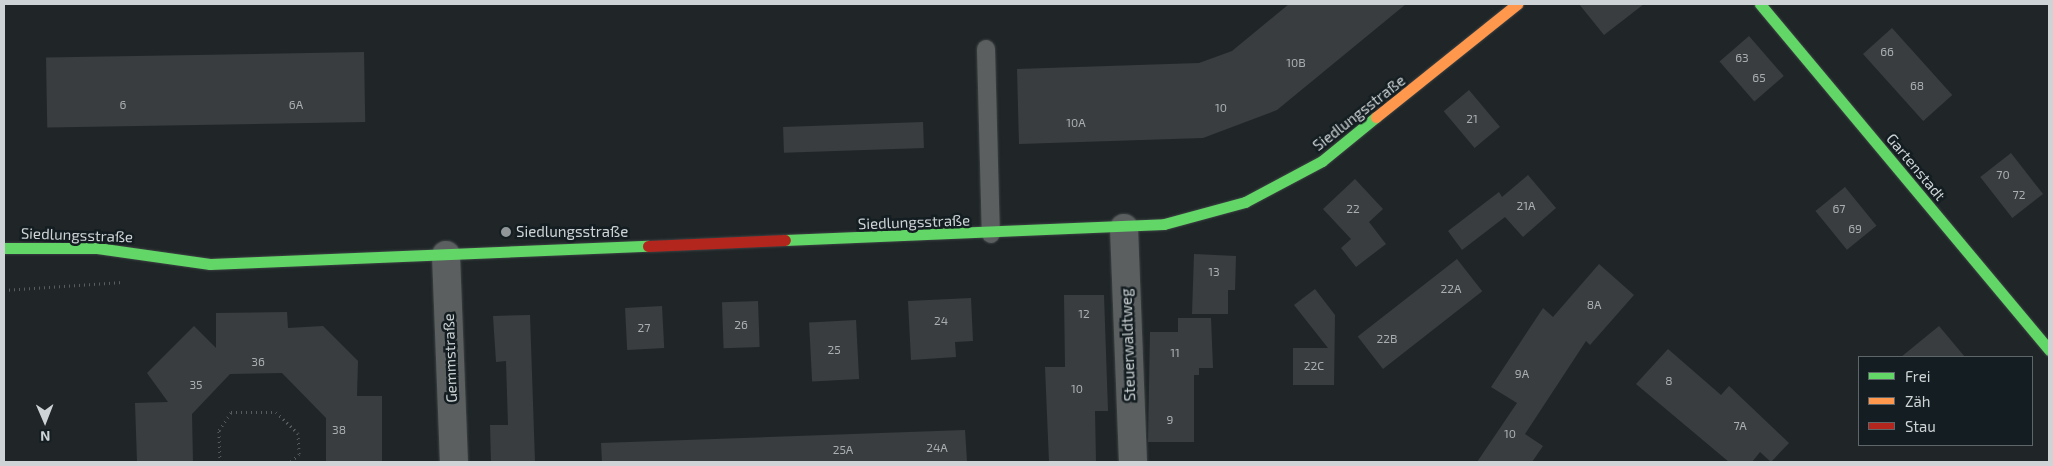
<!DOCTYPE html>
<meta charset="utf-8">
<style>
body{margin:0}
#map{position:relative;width:2053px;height:466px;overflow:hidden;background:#202628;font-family:"Exo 2",sans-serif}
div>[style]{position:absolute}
.building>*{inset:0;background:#393d3f;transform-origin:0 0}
.path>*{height:3px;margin-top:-1.5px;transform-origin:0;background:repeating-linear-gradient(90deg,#585c5e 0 1px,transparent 0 5px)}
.roads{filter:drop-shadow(0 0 1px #3d4243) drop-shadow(0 0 1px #3d4243)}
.lane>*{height:18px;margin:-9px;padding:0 9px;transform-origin:9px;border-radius:9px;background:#5b5f60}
.street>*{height:28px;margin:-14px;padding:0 14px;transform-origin:14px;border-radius:14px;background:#5b5f60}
.fast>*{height:11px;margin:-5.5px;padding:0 5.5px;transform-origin:5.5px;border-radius:5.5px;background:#63d668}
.slow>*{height:11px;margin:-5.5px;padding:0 5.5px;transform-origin:5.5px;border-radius:5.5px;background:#ff974d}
.jam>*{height:11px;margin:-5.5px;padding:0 5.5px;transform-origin:5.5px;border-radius:5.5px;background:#b3261e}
.dots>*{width:14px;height:14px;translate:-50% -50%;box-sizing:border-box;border:2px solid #141d21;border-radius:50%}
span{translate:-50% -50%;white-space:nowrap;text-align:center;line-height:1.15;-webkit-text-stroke:5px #141d21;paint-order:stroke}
.number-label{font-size:12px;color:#a9aeb0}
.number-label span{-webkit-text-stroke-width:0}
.street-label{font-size:15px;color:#ced4d6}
.poi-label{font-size:15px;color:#ced4d6}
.left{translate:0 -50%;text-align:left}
.frame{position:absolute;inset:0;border:5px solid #ced4d6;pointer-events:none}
.legend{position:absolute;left:1858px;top:356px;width:175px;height:90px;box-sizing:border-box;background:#141d21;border:1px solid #5e6669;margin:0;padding:6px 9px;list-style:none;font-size:15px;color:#ced4d6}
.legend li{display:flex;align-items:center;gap:10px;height:25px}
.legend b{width:25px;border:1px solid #5e6669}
.north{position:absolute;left:20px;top:396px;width:50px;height:50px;-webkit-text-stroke:4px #141d21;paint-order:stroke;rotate:179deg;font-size:14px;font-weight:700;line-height:20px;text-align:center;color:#ced4d6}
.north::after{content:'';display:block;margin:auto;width:18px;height:22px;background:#ced4d6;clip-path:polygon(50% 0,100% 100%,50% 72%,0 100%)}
</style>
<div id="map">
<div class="building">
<div style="clip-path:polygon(1289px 4px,1406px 4px,1277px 110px,1203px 138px,1019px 144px,1017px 69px,1199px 63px,1232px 51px)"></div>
<div style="clip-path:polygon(1579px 4px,1644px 4px,1604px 35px)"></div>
<div style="left:1892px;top:28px;width:90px;height:39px;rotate:48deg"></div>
<div style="left:1749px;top:36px;width:53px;height:39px;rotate:49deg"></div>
<div style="left:364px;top:52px;width:70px;height:318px;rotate:89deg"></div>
<div style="left:1469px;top:90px;width:48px;height:33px;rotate:50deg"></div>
<div style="left:923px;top:122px;width:26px;height:140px;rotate:88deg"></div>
<div style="left:2011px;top:153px;width:52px;height:39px;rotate:52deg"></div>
<div style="clip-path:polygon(1528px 175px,1556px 208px,1523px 237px,1505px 217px,1462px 250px,1448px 231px,1499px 192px,1502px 197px)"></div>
<div style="clip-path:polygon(1355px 179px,1383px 209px,1369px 222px,1386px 244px,1356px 267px,1341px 248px,1351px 239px,1323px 209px)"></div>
<div style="left:1845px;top:187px;width:50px;height:38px;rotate:51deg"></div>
<div style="clip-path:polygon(1194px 254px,1236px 256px,1235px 290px,1228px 290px,1228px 314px,1192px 314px)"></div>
<div style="left:1457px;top:259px;width:41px;height:126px;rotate:52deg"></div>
<div style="clip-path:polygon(1599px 264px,1634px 295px,1590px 345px,1586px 341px,1525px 434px,1543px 446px,1532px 462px,1477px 462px,1517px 403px,1491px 387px,1543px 308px,1553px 317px)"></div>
<div style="clip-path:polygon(1315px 289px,1335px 315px,1334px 385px,1293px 385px,1293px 348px,1328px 348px,1294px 305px)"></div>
<div style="clip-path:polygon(1064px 295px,1104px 295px,1108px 411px,1095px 411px,1096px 462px,1049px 462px,1045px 367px,1065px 367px)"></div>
<div style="clip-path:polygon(971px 298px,973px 341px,955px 342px,956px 357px,911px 360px,908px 301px)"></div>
<div style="left:758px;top:301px;width:46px;height:36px;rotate:88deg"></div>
<div style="left:662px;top:306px;width:42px;height:37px;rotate:87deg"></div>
<div style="clip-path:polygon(287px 312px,288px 328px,323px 326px,358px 361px,357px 396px,382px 396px,382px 462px,326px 462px,326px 418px,282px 373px,230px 374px,192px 414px,193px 462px,137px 462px,135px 403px,168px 402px,147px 373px,194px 326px,216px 348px,216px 313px)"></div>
<div style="clip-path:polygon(530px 315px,535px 462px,491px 462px,490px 425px,508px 425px,506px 361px,496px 362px,493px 316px)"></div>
<div style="clip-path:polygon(1178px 318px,1211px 318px,1213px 368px,1199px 368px,1199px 375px,1194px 375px,1194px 442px,1148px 442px,1150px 332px,1178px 332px)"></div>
<div style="left:856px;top:320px;width:59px;height:47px;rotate:87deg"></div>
<div style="clip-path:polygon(1939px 326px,1965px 357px,1901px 357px)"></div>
<div style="clip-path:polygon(1668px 349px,1721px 395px,1729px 386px,1789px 443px,1771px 462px,1760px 452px,1752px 462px,1729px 462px,1636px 384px)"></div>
<div style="clip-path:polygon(965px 430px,967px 462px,602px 462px,601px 443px)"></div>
</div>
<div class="path">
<div style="left:4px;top:290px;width:119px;rotate:-3.8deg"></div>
<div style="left:220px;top:462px;width:32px;rotate:-92deg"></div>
<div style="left:219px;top:430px;width:22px;rotate:-56deg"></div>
<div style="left:231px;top:412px;width:45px"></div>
<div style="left:276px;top:412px;width:30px;rotate:44deg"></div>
<div style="left:298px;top:433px;width:21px;rotate:87deg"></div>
<div style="left:299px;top:454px;width:12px;rotate:138deg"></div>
</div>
<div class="roads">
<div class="lane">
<div style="left:986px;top:49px;width:185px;rotate:88.5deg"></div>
</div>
<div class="street">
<div style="left:1124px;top:228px;width:234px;rotate:87.8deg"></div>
<div style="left:446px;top:255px;width:207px;rotate:87.8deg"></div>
</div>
<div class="fast">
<div style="left:1760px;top:4px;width:451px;rotate:50.1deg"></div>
<div style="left:785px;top:240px;width:379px;rotate:-2.4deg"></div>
<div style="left:1164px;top:224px;width:84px;rotate:-15.2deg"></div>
<div style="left:1245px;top:202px;width:87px;rotate:-28deg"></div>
<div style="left:1322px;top:161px;width:70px;rotate:-39.2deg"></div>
<div style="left:4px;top:248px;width:93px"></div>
<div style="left:97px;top:248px;width:114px;rotate:8.1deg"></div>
<div style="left:210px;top:264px;width:438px;rotate:-2.4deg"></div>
</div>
<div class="slow">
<div style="left:1376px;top:117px;width:181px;rotate:-38.7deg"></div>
</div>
<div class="jam">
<div style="left:648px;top:246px;width:137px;rotate:-2.5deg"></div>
</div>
</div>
<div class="dots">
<div style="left:506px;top:232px;background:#919799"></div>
</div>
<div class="number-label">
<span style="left:1887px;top:52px">66</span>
<span style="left:1742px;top:58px">63</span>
<span style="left:1296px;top:63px">10B</span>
<span style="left:1759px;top:78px">65</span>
<span style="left:1917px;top:86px">68</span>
<span style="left:123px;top:105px">6</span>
<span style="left:296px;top:105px">6A</span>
<span style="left:1221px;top:108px">10</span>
<span style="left:1472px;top:119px">21</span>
<span style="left:1076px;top:123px">10A</span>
<span style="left:2003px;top:175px">70</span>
<span style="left:2019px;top:195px">72</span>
<span style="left:1526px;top:206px">21A</span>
<span style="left:1353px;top:209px">22</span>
<span style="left:1839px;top:209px">67</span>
<span style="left:1855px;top:229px">69</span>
<span style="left:1214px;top:272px">13</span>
<span style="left:1451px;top:289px">22A</span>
<span style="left:1594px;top:305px">8A</span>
<span style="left:1084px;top:314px">12</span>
<span style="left:941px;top:321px">24</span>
<span style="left:741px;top:325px">26</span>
<span style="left:644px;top:328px">27</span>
<span style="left:1387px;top:339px">22B</span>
<span style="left:834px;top:350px">25</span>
<span style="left:1175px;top:353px">11</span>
<span style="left:258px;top:362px">36</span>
<span style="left:1314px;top:366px">22C</span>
<span style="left:1522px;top:374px">9A</span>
<span style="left:1669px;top:381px">8</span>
<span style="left:196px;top:385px">35</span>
<span style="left:1077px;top:389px">10</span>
<span style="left:1170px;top:420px">9</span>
<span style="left:1740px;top:426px">7A</span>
<span style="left:339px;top:430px">38</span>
<span style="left:1510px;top:434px">10</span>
<span style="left:937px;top:448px">24A</span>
<span style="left:843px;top:450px">25A</span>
</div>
<div class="street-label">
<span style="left:1359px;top:113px;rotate:-38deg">Siedlungsstraße</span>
<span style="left:1916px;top:167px;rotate:50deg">Gartenstadt</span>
<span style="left:914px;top:222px;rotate:-2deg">Siedlungsstraße</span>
<span style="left:77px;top:235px;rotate:2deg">Siedlungsstraße</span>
<span style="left:1128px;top:345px;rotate:-92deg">Steuerwaldtweg</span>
<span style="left:450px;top:358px;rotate:-92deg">Gemmstraße</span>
</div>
<div class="poi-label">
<span class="left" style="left:516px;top:232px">Siedlungsstraße</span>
</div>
<div class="frame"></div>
<ul class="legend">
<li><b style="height:6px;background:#63d668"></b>Frei</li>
<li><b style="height:6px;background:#ff974d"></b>Zäh</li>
<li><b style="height:6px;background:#b3261e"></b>Stau</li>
</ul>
<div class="north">N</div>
</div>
